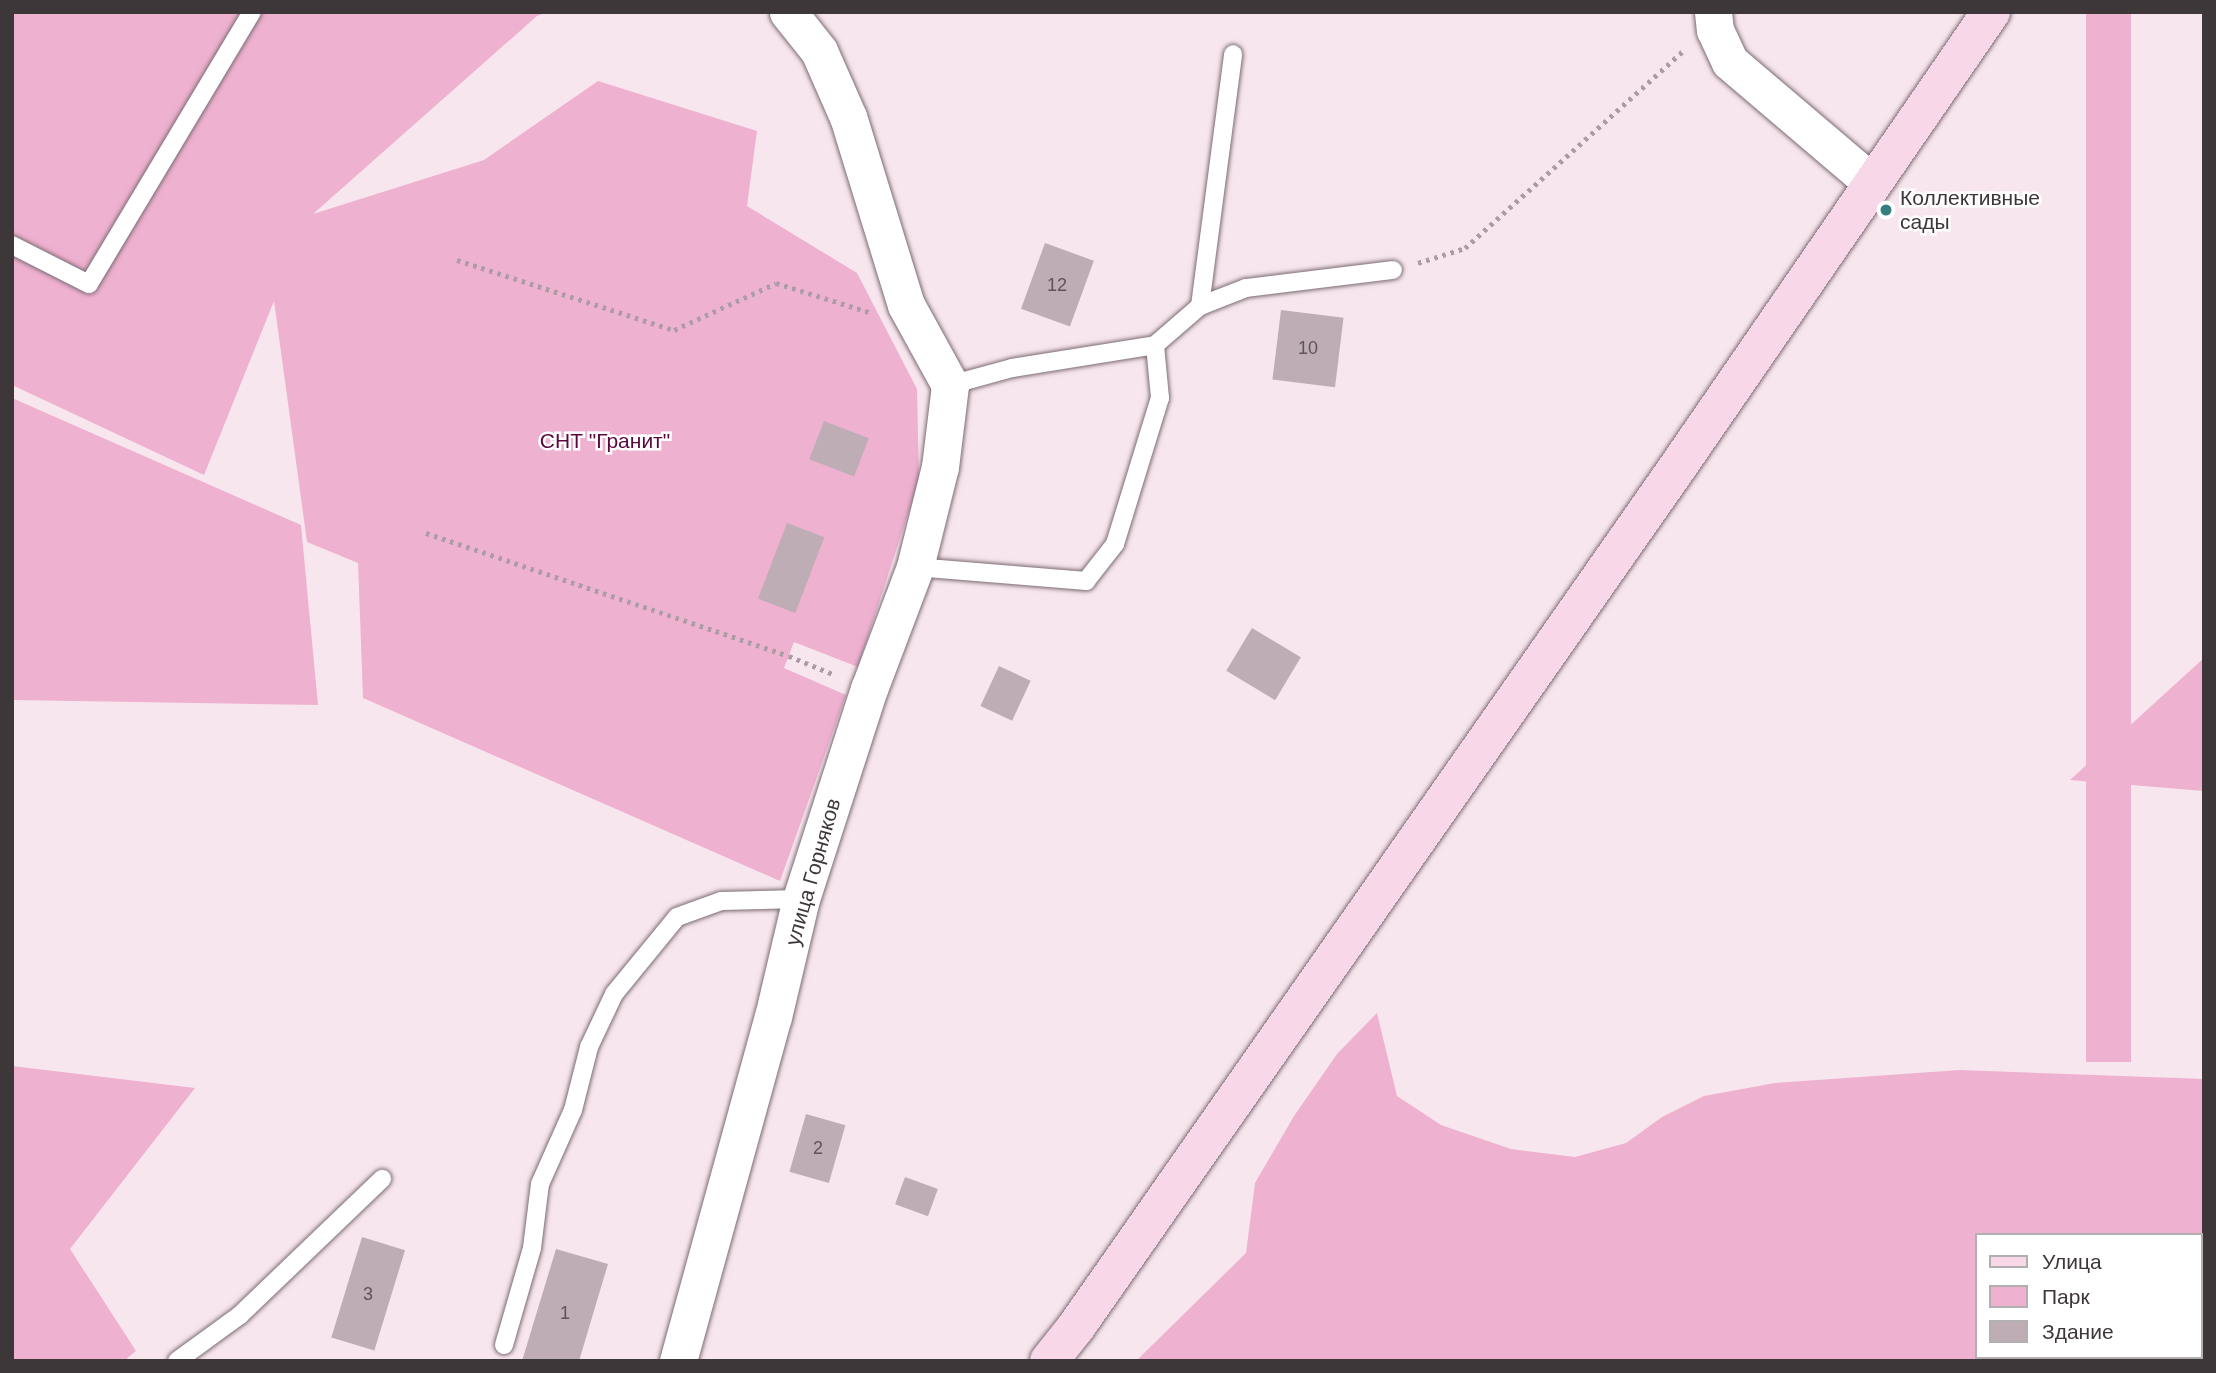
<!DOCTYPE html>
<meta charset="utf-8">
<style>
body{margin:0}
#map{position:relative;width:2216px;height:1373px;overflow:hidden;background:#f8e6ee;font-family:Arial,sans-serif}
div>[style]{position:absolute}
.green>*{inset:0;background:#efb1d0;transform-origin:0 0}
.building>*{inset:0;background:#beadb5;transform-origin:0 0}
.path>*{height:4.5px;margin-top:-2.25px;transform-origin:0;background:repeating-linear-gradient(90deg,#ab9da3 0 3.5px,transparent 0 8.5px)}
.roads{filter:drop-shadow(0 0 2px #7c6c74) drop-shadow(0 0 2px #7c6c74)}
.service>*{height:18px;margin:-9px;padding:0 9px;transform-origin:9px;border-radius:9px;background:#fff}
.minor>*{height:37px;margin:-18.5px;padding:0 18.5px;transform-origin:18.5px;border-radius:18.5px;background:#fff}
.secondary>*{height:38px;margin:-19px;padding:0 19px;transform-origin:19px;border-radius:19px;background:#f7d7e8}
.dots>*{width:19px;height:19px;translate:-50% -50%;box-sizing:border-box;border:4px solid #fff;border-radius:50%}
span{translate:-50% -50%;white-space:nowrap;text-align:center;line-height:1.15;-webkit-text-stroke:5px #fff;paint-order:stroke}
.number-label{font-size:18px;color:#5e5459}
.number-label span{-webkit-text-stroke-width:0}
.poi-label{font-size:21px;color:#3e373a}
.left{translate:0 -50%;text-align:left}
.park-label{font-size:21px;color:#5a083d}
.street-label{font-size:21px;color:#3e373a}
.frame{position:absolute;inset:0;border:14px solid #3e373a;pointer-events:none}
.legend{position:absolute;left:1975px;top:1233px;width:228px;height:126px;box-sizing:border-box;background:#fff;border:2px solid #b2afb0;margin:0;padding:9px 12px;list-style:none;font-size:21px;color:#3e373a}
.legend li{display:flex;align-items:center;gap:14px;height:35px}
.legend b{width:35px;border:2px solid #b2afb0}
</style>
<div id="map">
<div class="green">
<div style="clip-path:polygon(12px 12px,547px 12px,537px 16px,313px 214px,484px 160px,598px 81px,757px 131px,747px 206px,857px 273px,917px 389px,919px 480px,858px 667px,794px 642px,784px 668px,846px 695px,780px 881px,363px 698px,358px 563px,307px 542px,274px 301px,204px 475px,12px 385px)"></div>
<div style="left:2086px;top:12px;width:45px;height:1050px"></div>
<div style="clip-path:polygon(12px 398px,301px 525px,318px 705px,12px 700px)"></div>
<div style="clip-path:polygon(2204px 658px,2204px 791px,2070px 780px)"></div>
<div style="clip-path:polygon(evenodd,1377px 1013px,1397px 1096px,1441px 1125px,1511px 1149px,1575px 1157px,1626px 1143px,1662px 1117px,1704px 1096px,1775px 1083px,1960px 1070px,2204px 1079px,2204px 1361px,1136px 1361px,1246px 1253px,1255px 1183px,1294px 1116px,1337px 1054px,1377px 1013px,1976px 1235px,2200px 1235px,2200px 1357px,1976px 1357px,1976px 1235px)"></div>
<div style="clip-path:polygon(12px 1066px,195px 1088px,70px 1249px,136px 1351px,124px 1361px,12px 1361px)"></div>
</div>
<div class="building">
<div style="left:1045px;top:243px;width:52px;height:70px;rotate:20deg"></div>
<div style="left:1281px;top:310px;width:63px;height:70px;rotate:7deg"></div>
<div style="left:824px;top:421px;width:48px;height:41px;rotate:21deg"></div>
<div style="left:787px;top:523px;width:40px;height:81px;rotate:21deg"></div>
<div style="left:1252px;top:628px;width:57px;height:50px;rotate:31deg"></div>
<div style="left:999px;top:666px;width:35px;height:44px;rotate:25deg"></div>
<div style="left:806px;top:1114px;width:41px;height:60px;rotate:16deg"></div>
<div style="left:905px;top:1177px;width:35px;height:29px;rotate:20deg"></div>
<div style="left:362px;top:1237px;width:45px;height:105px;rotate:17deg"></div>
<div style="clip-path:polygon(556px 1249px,608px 1264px,579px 1361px,522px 1361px)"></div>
</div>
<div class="path">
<div style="left:457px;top:260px;width:228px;rotate:17.9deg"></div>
<div style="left:674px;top:330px;width:112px;rotate:-24.7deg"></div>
<div style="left:776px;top:283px;width:101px;rotate:17.4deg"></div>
<div style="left:1418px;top:263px;width:49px;rotate:-17.7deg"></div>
<div style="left:1465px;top:248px;width:295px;rotate:-42.1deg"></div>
<div style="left:426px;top:533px;width:383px;rotate:18.7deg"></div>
<div style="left:789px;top:656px;width:50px;rotate:22.4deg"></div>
</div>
<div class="roads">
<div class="service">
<div style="left:12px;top:245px;width:86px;rotate:26.9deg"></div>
<div style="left:89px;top:284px;width:317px;rotate:-59.1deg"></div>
<div style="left:1200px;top:306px;width:254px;rotate:-82.5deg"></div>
<div style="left:950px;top:385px;width:64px;rotate:-15.3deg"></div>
<div style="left:1012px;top:368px;width:145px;rotate:-9.1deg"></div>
<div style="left:1155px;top:345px;width:60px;rotate:-40.9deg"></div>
<div style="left:1200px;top:306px;width:49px;rotate:-21.4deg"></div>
<div style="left:1246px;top:288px;width:148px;rotate:-7deg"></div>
<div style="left:915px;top:567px;width:172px;rotate:4.7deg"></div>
<div style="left:1086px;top:581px;width:47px;rotate:-51.9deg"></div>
<div style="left:1115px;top:544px;width:153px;rotate:-72.9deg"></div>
<div style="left:1160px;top:398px;width:53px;rotate:-95.4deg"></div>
<div style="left:504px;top:1345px;width:101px;rotate:-73.9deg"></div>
<div style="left:532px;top:1248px;width:64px;rotate:-82.9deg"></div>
<div style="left:540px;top:1184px;width:81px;rotate:-66deg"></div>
<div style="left:573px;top:1110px;width:65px;rotate:-75.7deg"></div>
<div style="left:589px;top:1047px;width:59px;rotate:-64.7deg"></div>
<div style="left:614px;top:994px;width:99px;rotate:-50.7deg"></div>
<div style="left:677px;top:917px;width:47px;rotate:-20deg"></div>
<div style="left:721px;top:901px;width:80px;rotate:-1.4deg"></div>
<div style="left:177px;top:1361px;width:78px;rotate:-36.1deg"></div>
<div style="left:240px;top:1315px;width:197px;rotate:-43.8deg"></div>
</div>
<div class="minor">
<div style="left:1713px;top:12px;width:18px;rotate:84deg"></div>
<div style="left:1715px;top:30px;width:35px;rotate:65deg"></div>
<div style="left:1730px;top:62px;width:187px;rotate:40.4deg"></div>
<div style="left:678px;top:1361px;width:357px;rotate:-74.6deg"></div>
<div style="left:773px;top:1017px;width:121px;rotate:-76.7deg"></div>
<div style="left:801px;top:899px;width:221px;rotate:-72.1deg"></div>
<div style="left:869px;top:689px;width:130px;rotate:-69.3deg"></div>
<div style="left:915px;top:567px;width:103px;rotate:-76deg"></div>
<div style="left:940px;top:467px;width:83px;rotate:-83deg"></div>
<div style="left:950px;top:385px;width:91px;rotate:-118.8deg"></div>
<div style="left:906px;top:305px;width:197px;rotate:-107.1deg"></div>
<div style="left:848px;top:117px;width:72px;rotate:-113.7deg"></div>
<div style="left:819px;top:51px;width:50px;rotate:-128.5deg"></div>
</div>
<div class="secondary">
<div style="left:1049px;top:1361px;width:43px;rotate:-51.5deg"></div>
<div style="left:1076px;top:1327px;width:1048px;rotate:-55.02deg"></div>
<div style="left:1677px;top:468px;width:554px;rotate:-55.45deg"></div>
</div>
</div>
<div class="dots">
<div style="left:1886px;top:210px;background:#357e80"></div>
</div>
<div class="number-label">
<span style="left:1057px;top:285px">12</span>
<span style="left:1308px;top:348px">10</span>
<span style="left:818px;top:1148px">2</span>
<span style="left:368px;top:1294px">3</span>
<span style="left:565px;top:1313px">1</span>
</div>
<div class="poi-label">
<span class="left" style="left:1900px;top:210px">Коллективные<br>сады</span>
</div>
<div class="park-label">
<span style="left:605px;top:441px">СНТ "Гранит"</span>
</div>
<div class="street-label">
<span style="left:813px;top:872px;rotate:-74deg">улица Горняков</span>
</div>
<div class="frame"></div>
<ul class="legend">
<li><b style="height:9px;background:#f7d7e8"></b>Улица</li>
<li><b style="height:19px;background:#efb1d0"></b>Парк</li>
<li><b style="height:19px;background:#beadb5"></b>Здание</li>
</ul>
</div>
